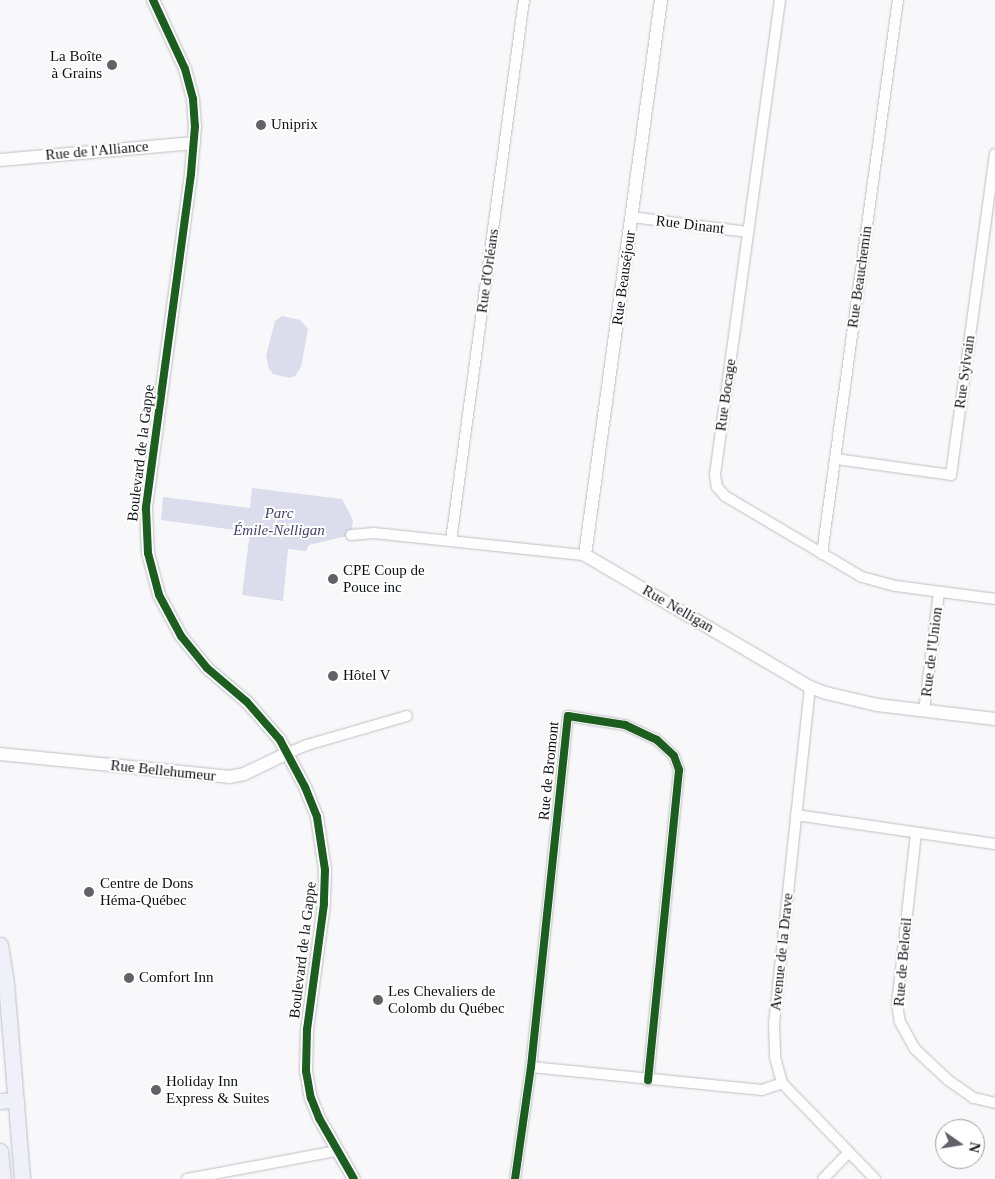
<!DOCTYPE html>
<meta charset="utf-8">
<style>
body{margin:0}
#map{position:relative;width:995px;height:1179px;overflow:hidden;background:#f8f8fb;font-family:Georgia,serif}
div>[style]{position:absolute}
.green>*{inset:0;background:#dbdcec}
.roads{filter:drop-shadow(0 0 1px #bebec4) drop-shadow(0 0 1px #bebec4)}
.minor>*{height:10px;margin:-5px;padding:0 5px;transform-origin:5px;border-radius:5px;background:#fefefe}
.tertiary>*{height:12px;margin:-6px;padding:0 6px;transform-origin:6px;border-radius:6px;background:#fefefe}
.primary>*{height:15px;margin:-7.5px;padding:0 7.5px;transform-origin:7.5px;border-radius:7.5px;background:#f0f0f8}
.cycleway>*{height:8px;margin:-4px;padding:0 4px;transform-origin:4px;border-radius:4px;background:#1b5e20}
.dots>*{width:14px;height:14px;translate:-50% -50%;box-sizing:border-box;border:2px solid #fff;border-radius:50%}
span{translate:-50% -50%;white-space:nowrap;text-align:center;line-height:1.15;-webkit-text-stroke:4px #fff;paint-order:stroke}
.poi-label{font-size:15px;color:#0f0f18}
.right{translate:-100% -50%;text-align:right}
.left{translate:0 -50%;text-align:left}
.street-label{font-size:15px;color:#0f0f18}
.park-label{font-size:15px;color:#434273;font-style:italic}
.north{position:absolute;left:935px;top:1119px;width:50px;height:50px;box-sizing:border-box;background:#fff;border:1px solid #9f9fa3;border-radius:50%;rotate:103deg;font-size:14px;font-weight:700;line-height:20px;text-align:center;color:#0f0f18}
.north::after{content:'';display:block;margin:auto;width:18px;height:22px;background:#616167;clip-path:polygon(50% 0,100% 100%,50% 72%,0 100%)}
</style>
<div id="map">
<div class="green">
<div style="clip-path:polygon(282px 316px,300px 320px,308px 329px,301px 367px,295px 376px,290px 378px,273px 374px,269px 369px,266px 356px,275px 321px)"></div>
<div style="clip-path:polygon(252px 488px,342px 499px,353px 520px,351px 535px,309px 545px,306px 551px,288px 549px,283px 601px,242px 595px,250px 532px,161px 520px,163px 497px,250px 508px)"></div>
</div>
<div class="roads">
<div class="minor">
<div style="left:780px;top:0;width:479px;rotate:97.8deg"></div>
<div style="left:715px;top:475px;width:12px;rotate:81deg"></div>
<div style="left:717px;top:487px;width:12px;rotate:48deg"></div>
<div style="left:725px;top:496px;width:159px;rotate:30.6deg"></div>
<div style="left:862px;top:577px;width:35px;rotate:15deg"></div>
<div style="left:896px;top:586px;width:100px;rotate:7.5deg"></div>
<div style="left:632px;top:217px;width:117px;rotate:7.4deg"></div>
<div style="left:836px;top:459px;width:116px;rotate:7.9deg"></div>
<div style="left:951px;top:475px;width:324px;rotate:-82.2deg"></div>
<div style="left:351px;top:535px;width:23px;rotate:-5deg"></div>
<div style="left:374px;top:533px;width:212px;rotate:6deg"></div>
<div style="left:451px;top:541px;width:546px;rotate:-82.32deg"></div>
<div style="left:822px;top:554px;width:559px;rotate:-82.19deg"></div>
<div style="left:810px;top:687px;width:338px;rotate:96.1deg"></div>
<div style="left:774px;top:1023px;width:34px;rotate:88deg"></div>
<div style="left:775px;top:1057px;width:27px;rotate:75deg"></div>
<div style="left:782px;top:1083px;width:134px;rotate:45.9deg"></div>
<div style="left:924px;top:711px;width:120px;rotate:-82.8deg"></div>
<div style="left:288px;top:753px;width:21px;rotate:-23deg"></div>
<div style="left:307px;top:745px;width:104px;rotate:-16.2deg"></div>
<div style="left:796px;top:815px;width:201px;rotate:8.3deg"></div>
<div style="left:916px;top:833px;width:172px;rotate:96.3deg"></div>
<div style="left:897px;top:1004px;width:18px;rotate:81deg"></div>
<div style="left:900px;top:1022px;width:31px;rotate:61deg"></div>
<div style="left:915px;top:1049px;width:45px;rotate:43.2deg"></div>
<div style="left:948px;top:1080px;width:32px;rotate:35deg"></div>
<div style="left:974px;top:1098px;width:22px;rotate:13deg"></div>
<div style="left:531px;top:1067px;width:232px;rotate:5.7deg"></div>
<div style="left:762px;top:1090px;width:21px;rotate:-19deg"></div>
<div style="left:187px;top:1179px;width:153px;rotate:-10.6deg"></div>
<div style="left:515px;top:1179px;width:113px;rotate:-81.9deg"></div>
<div style="left:531px;top:1067px;width:353px;rotate:-84deg"></div>
<div style="left:568px;top:716px;width:58px;rotate:9deg"></div>
<div style="left:625px;top:725px;width:35px;rotate:25deg"></div>
<div style="left:657px;top:740px;width:23px;rotate:43deg"></div>
<div style="left:674px;top:756px;width:15px;rotate:70deg"></div>
<div style="left:679px;top:770px;width:312px;rotate:95.7deg"></div>
<div style="left:823px;top:1179px;width:36px;rotate:-46deg"></div>
</div>
<div class="tertiary">
<div style="left:153px;top:0;width:76px;rotate:65.1deg"></div>
<div style="left:185px;top:69px;width:31px;rotate:75deg"></div>
<div style="left:193px;top:99px;width:27px;rotate:86deg"></div>
<div style="left:195px;top:126px;width:48px;rotate:94.8deg"></div>
<div style="left:191px;top:174px;width:338px;rotate:97.7deg"></div>
<div style="left:146px;top:509px;width:44px;rotate:87.4deg"></div>
<div style="left:148px;top:553px;width:43px;rotate:75.3deg"></div>
<div style="left:159px;top:595px;width:47px;rotate:61.8deg"></div>
<div style="left:181px;top:636px;width:41px;rotate:50.9deg"></div>
<div style="left:207px;top:668px;width:52px;rotate:40.4deg"></div>
<div style="left:247px;top:702px;width:50px;rotate:49deg"></div>
<div style="left:280px;top:740px;width:53px;rotate:62deg"></div>
<div style="left:305px;top:787px;width:32px;rotate:68deg"></div>
<div style="left:317px;top:817px;width:54px;rotate:81.4deg"></div>
<div style="left:325px;top:870px;width:34px;rotate:92deg"></div>
<div style="left:324px;top:904px;width:126px;rotate:97.7deg"></div>
<div style="left:307px;top:1029px;width:42px;rotate:91.4deg"></div>
<div style="left:306px;top:1071px;width:27px;rotate:80deg"></div>
<div style="left:311px;top:1098px;width:22px;rotate:68deg"></div>
<div style="left:319px;top:1118px;width:70px;rotate:60.2deg"></div>
<div style="left:661px;top:0;width:560px;rotate:97.8deg"></div>
<div style="left:585px;top:555px;width:261px;rotate:30.4deg"></div>
<div style="left:810px;top:687px;width:17px;rotate:21deg"></div>
<div style="left:826px;top:693px;width:52px;rotate:13.2deg"></div>
<div style="left:877px;top:705px;width:119px;rotate:6.8deg"></div>
<div style="left:0;top:160px;width:195px;rotate:-5deg"></div>
<div style="left:0;top:754px;width:230px;rotate:5.7deg"></div>
<div style="left:229px;top:777px;width:15px;rotate:-11deg"></div>
<div style="left:244px;top:774px;width:49px;rotate:-25.5deg"></div>
</div>
<div class="primary">
<div style="left:0;top:945px;width:38px;rotate:81deg"></div>
<div style="left:6px;top:983px;width:197px;rotate:85.3deg"></div>
<div style="left:0;top:1101px;width:16px;rotate:-4deg"></div>
<div style="left:0;top:1151px;width:28px;rotate:84deg"></div>
</div>
</div>
<div class="cycleway">
<div style="left:153px;top:0;width:76px;rotate:65.1deg"></div>
<div style="left:185px;top:69px;width:31px;rotate:75deg"></div>
<div style="left:193px;top:99px;width:27px;rotate:86deg"></div>
<div style="left:195px;top:126px;width:48px;rotate:94.8deg"></div>
<div style="left:191px;top:174px;width:338px;rotate:97.7deg"></div>
<div style="left:146px;top:509px;width:44px;rotate:87.4deg"></div>
<div style="left:148px;top:553px;width:43px;rotate:75.3deg"></div>
<div style="left:159px;top:595px;width:47px;rotate:61.8deg"></div>
<div style="left:181px;top:636px;width:41px;rotate:50.9deg"></div>
<div style="left:207px;top:668px;width:52px;rotate:40.4deg"></div>
<div style="left:247px;top:702px;width:50px;rotate:49deg"></div>
<div style="left:280px;top:740px;width:53px;rotate:62deg"></div>
<div style="left:305px;top:787px;width:32px;rotate:68deg"></div>
<div style="left:317px;top:817px;width:54px;rotate:81.4deg"></div>
<div style="left:325px;top:870px;width:34px;rotate:92deg"></div>
<div style="left:324px;top:904px;width:126px;rotate:97.7deg"></div>
<div style="left:307px;top:1029px;width:42px;rotate:91.4deg"></div>
<div style="left:306px;top:1071px;width:27px;rotate:80deg"></div>
<div style="left:311px;top:1098px;width:22px;rotate:68deg"></div>
<div style="left:319px;top:1118px;width:70px;rotate:60.2deg"></div>
<div style="left:515px;top:1179px;width:113px;rotate:-81.9deg"></div>
<div style="left:531px;top:1067px;width:353px;rotate:-84deg"></div>
<div style="left:568px;top:716px;width:58px;rotate:9deg"></div>
<div style="left:625px;top:725px;width:35px;rotate:25deg"></div>
<div style="left:657px;top:740px;width:23px;rotate:43deg"></div>
<div style="left:674px;top:756px;width:15px;rotate:70deg"></div>
<div style="left:679px;top:770px;width:312px;rotate:95.7deg"></div>
</div>
<div class="dots">
<div style="left:112px;top:65px;background:#616167"></div>
<div style="left:261px;top:125px;background:#616167"></div>
<div style="left:333px;top:579px;background:#616167"></div>
<div style="left:333px;top:676px;background:#616167"></div>
<div style="left:89px;top:892px;background:#616167"></div>
<div style="left:129px;top:978px;background:#616167"></div>
<div style="left:378px;top:1000px;background:#616167"></div>
<div style="left:156px;top:1090px;background:#616167"></div>
</div>
<div class="poi-label">
<span class="right" style="left:102px;top:65px">La Boîte<br>à Grains</span>
<span class="left" style="left:271px;top:125px">Uniprix</span>
<span class="left" style="left:343px;top:579px">CPE Coup de<br>Pouce inc</span>
<span class="left" style="left:343px;top:676px">Hôtel V</span>
<span class="left" style="left:100px;top:892px">Centre de Dons<br>Héma-Québec</span>
<span class="left" style="left:139px;top:978px">Comfort Inn</span>
<span class="left" style="left:388px;top:1000px">Les Chevaliers de<br>Colomb du Québec</span>
<span class="left" style="left:166px;top:1090px">Holiday Inn<br>Express &amp; Suites</span>
</div>
<div class="street-label">
<span style="left:97px;top:151px;rotate:-5deg">Rue de l'Alliance</span>
<span style="left:690px;top:225px;rotate:7deg">Rue Dinant</span>
<span style="left:488px;top:271px;rotate:-82deg">Rue d'Orléans</span>
<span style="left:860px;top:277px;rotate:-82deg">Rue Beauchemin</span>
<span style="left:624px;top:278px;rotate:-82deg">Rue Beauséjour</span>
<span style="left:965px;top:372px;rotate:-82deg">Rue Sylvain</span>
<span style="left:726px;top:395px;rotate:-82deg">Rue Bocage</span>
<span style="left:141px;top:453px;rotate:-83deg">Boulevard de la Gappe</span>
<span style="left:678px;top:609px;rotate:30deg">Rue Nelligan</span>
<span style="left:932px;top:652px;rotate:-83deg">Rue de l'Union</span>
<span style="left:163px;top:771px;rotate:6deg">Rue Bellehumeur</span>
<span style="left:549px;top:771px;rotate:-84deg">Rue de Bromont</span>
<span style="left:303px;top:950px;rotate:-83deg">Boulevard de la Gappe</span>
<span style="left:782px;top:952px;rotate:-84deg">Avenue de la Drave</span>
<span style="left:903px;top:962px;rotate:-85deg">Rue de Beloeil</span>
</div>
<div class="park-label">
<span style="left:279px;top:522px">Parc<br>Émile-Nelligan</span>
</div>
<div class="north">N</div>
</div>
